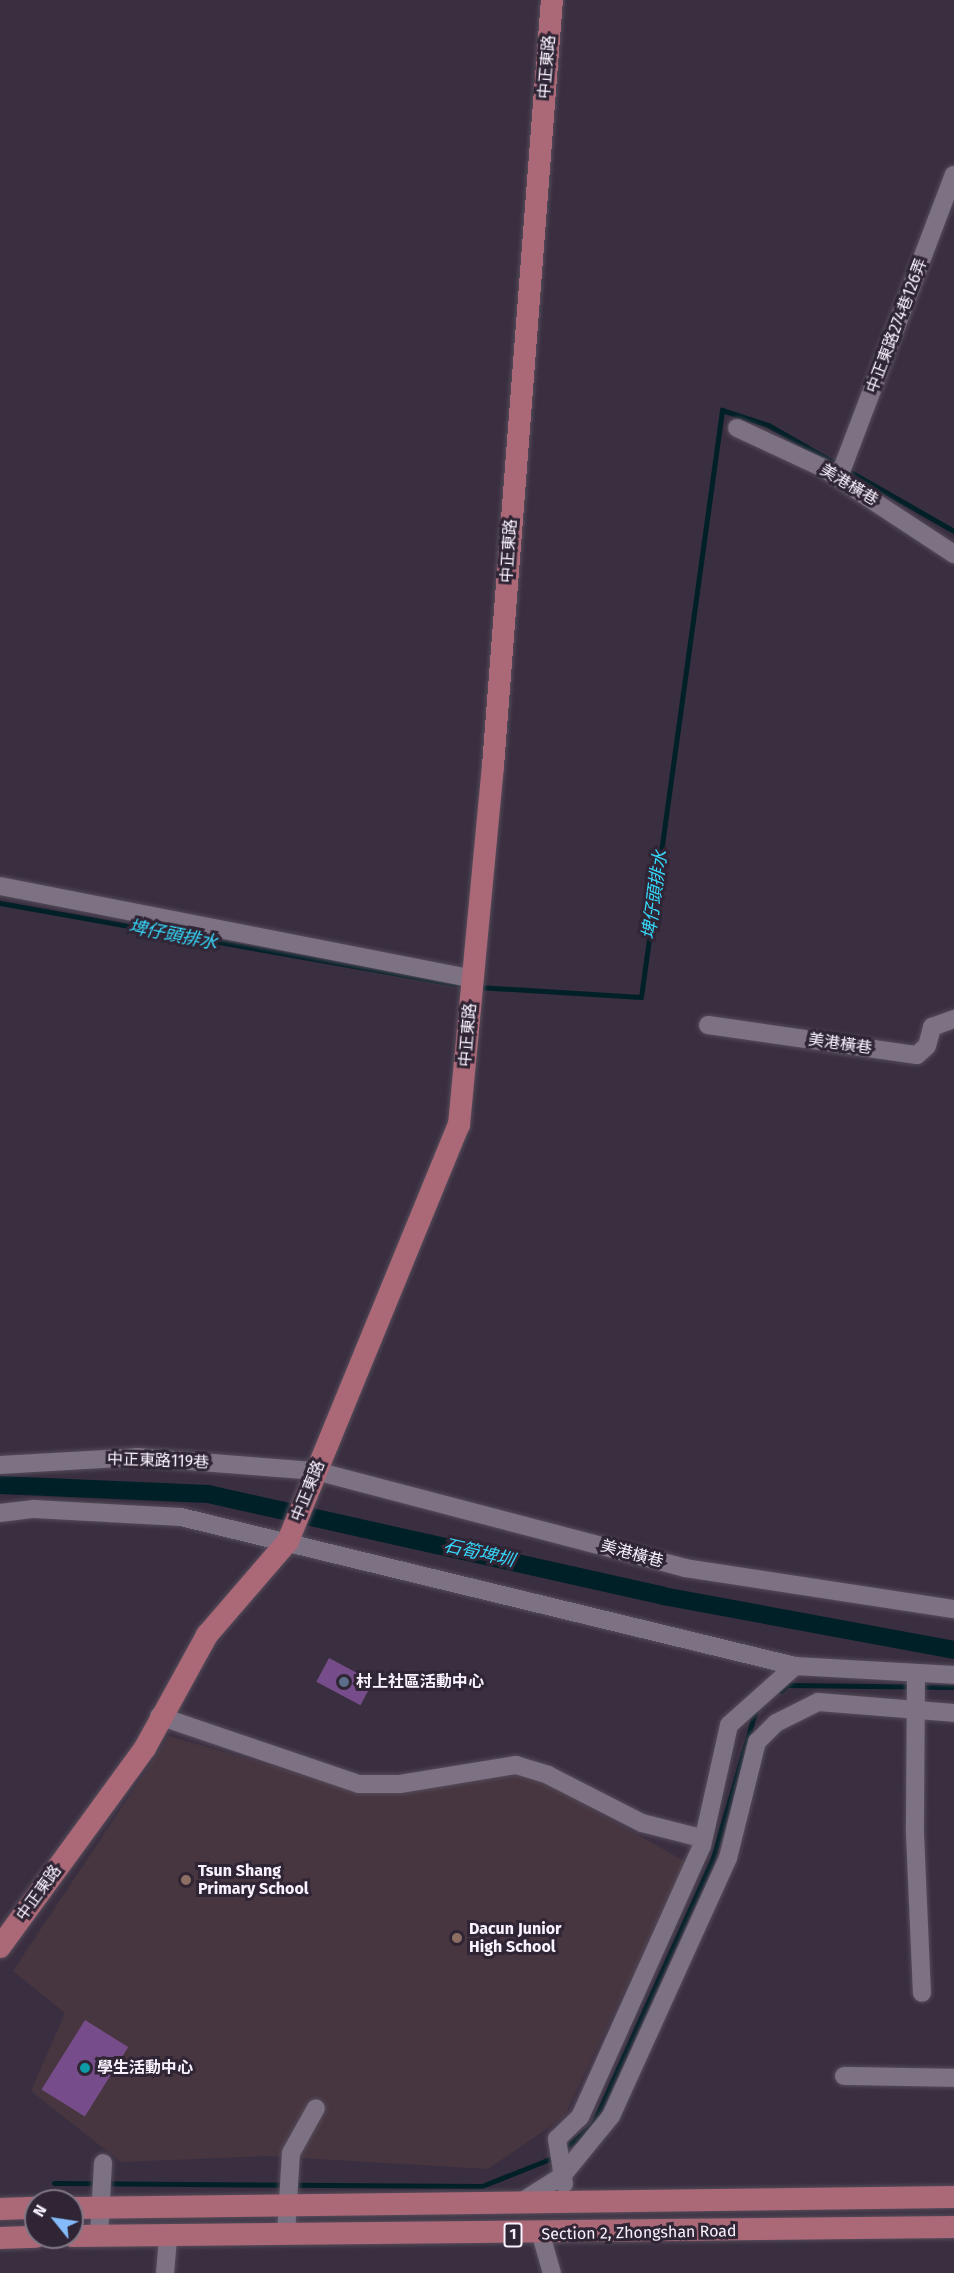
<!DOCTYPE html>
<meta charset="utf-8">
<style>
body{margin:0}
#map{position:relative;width:954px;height:2273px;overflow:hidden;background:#3a2f40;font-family:"Fira Sans","Noto Sans TC",sans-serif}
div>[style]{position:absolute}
.education>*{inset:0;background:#473640}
.stream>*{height:5px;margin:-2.5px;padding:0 2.5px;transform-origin:2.5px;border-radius:2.5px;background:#002028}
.canal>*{height:18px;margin:-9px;padding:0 9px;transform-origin:9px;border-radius:9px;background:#002028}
.building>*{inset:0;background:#764d8a;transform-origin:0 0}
.roads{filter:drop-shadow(0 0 2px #554c5a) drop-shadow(0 0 2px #554c5a)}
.minor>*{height:18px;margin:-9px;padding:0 9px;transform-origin:9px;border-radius:9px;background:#7d7184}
.major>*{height:22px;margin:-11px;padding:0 11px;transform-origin:11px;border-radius:11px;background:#ab6877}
.dots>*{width:16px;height:16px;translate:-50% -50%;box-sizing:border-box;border:3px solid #302535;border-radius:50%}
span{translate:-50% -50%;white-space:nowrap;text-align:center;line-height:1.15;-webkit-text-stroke:6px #302535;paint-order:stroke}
.shield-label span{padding:2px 4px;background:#302535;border:2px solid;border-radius:4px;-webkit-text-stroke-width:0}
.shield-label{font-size:15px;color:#f9f2fd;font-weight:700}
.street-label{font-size:16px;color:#f9f2fd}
.poi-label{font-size:16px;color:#f9f2fd;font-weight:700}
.left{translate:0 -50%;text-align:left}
.water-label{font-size:18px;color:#35d9fb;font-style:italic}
.north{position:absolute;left:24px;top:2189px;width:60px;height:60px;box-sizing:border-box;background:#302535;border:2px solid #807785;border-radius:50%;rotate:300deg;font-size:16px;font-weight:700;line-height:24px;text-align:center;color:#f9f2fd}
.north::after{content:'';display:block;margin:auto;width:21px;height:27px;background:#85bbfb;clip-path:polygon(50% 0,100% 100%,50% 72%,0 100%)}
</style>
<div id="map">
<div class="education">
<div style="clip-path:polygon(169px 1736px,348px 1788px,420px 1788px,528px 1773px,686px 1862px,564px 2117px,488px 2169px,267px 2156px,121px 2162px,31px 2091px,65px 2013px,13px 1971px)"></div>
</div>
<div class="stream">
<div style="left:0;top:903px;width:475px;rotate:10.1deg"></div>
<div style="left:477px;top:987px;width:164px;rotate:3.5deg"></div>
<div style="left:641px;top:997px;width:593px;rotate:-82.14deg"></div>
<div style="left:722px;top:410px;width:48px;rotate:18.1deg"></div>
<div style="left:768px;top:425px;width:214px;rotate:29.7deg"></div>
<div style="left:781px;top:1691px;width:8px;rotate:-45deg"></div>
<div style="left:787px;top:1685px;width:167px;rotate:0.7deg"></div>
<div style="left:562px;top:2151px;width:41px;rotate:-41.1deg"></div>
<div style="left:593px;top:2124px;width:289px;rotate:-65.7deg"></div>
<div style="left:712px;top:1861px;width:155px;rotate:-73.9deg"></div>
<div style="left:54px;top:2183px;width:428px;rotate:0.4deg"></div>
<div style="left:482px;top:2186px;width:79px;rotate:-21.7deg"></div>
</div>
<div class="canal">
<div style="left:0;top:1485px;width:208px;rotate:2.5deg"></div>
<div style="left:208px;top:1494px;width:466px;rotate:12.6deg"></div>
<div style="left:663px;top:1596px;width:296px;rotate:10.5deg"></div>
</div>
<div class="building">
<div style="left:329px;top:1658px;width:50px;height:27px;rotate:28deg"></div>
<div style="left:85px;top:2020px;width:51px;height:82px;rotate:32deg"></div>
</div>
<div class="roads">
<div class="minor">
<div style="left:737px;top:428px;width:95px;rotate:24.9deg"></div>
<div style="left:823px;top:468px;width:157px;rotate:33.3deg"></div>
<div style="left:839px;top:477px;width:323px;rotate:-69.2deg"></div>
<div style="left:0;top:886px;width:482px;rotate:11.1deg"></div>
<div style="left:708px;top:1025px;width:211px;rotate:8.2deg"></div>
<div style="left:917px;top:1055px;width:13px;rotate:-42deg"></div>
<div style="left:927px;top:1046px;width:20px;rotate:-75deg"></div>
<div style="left:932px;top:1027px;width:23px;rotate:-20deg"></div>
<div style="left:0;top:1465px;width:137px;rotate:-3.3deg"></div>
<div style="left:137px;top:1457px;width:180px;rotate:4.5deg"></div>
<div style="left:316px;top:1471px;width:382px;rotate:14.7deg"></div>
<div style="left:685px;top:1568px;width:272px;rotate:8.7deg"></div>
<div style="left:0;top:1513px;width:34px;rotate:-7deg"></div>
<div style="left:34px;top:1509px;width:147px;rotate:3.1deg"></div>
<div style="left:181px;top:1517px;width:632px;rotate:13.64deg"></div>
<div style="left:795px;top:1666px;width:159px;rotate:3.2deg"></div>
<div style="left:916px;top:1673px;width:161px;rotate:90.4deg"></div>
<div style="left:915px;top:1834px;width:159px;rotate:87.5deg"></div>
<div style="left:159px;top:1716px;width:211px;rotate:18.8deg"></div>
<div style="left:359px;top:1784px;width:41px"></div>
<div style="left:400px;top:1784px;width:118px;rotate:-9.3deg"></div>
<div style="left:516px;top:1765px;width:34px;rotate:17deg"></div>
<div style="left:548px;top:1775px;width:106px;rotate:27.1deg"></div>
<div style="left:642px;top:1823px;width:61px;rotate:14.3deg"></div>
<div style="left:844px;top:2076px;width:110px;rotate:1deg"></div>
<div style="left:564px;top:2184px;width:46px;rotate:-98.8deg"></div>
<div style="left:557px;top:2139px;width:32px;rotate:-44deg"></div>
<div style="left:580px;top:2117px;width:297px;rotate:-65.8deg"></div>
<div style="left:702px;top:1846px;width:124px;rotate:-77.4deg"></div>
<div style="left:729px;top:1725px;width:89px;rotate:-41.8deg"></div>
<div style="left:521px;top:2202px;width:49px;rotate:-32.4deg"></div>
<div style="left:562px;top:2176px;width:77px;rotate:-50.8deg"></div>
<div style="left:611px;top:2116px;width:283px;rotate:-65.6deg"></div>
<div style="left:728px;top:1858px;width:120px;rotate:-76deg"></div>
<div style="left:757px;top:1742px;width:27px;rotate:-45deg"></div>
<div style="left:776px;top:1723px;width:47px;rotate:-26.6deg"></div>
<div style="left:818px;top:1702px;width:136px;rotate:4.6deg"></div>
<div style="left:286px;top:2234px;width:81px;rotate:-86.5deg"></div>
<div style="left:291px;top:2153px;width:51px;rotate:-60.9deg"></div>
<div style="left:99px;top:2235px;width:72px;rotate:-86.8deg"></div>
<div style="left:541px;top:2235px;width:40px;rotate:74deg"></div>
<div style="left:165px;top:2273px;width:36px;rotate:-85deg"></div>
</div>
<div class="major">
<div style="left:0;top:1947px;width:246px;rotate:-53.9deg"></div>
<div style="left:145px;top:1748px;width:129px;rotate:-61.2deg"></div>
<div style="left:207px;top:1635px;width:124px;rotate:-49.2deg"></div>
<div style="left:288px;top:1541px;width:450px;rotate:-67.7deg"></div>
<div style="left:459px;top:1125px;width:361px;rotate:-84.6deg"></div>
<div style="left:493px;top:766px;width:768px;rotate:-85.6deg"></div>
<div style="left:72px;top:2208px;width:882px;rotate:-0.71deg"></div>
<div style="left:0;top:2209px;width:36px;rotate:-2deg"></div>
<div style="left:72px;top:2236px;width:882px;rotate:-0.58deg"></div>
<div style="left:0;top:2238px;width:36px;rotate:-2deg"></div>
</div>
</div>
<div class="dots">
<div style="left:344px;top:1682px;background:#5c6f8a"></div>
<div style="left:186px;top:1880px;background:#8d6e63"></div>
<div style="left:457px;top:1938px;background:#8d6e63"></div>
<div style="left:85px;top:2068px;background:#0f9aa8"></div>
</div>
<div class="shield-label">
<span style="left:513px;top:2235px">1</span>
</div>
<div class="street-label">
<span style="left:547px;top:67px;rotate:-85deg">中正東路</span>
<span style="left:897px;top:326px;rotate:-69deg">中正東路274巷126弄</span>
<span style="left:849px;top:485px;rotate:31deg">美港橫巷</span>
<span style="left:509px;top:551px;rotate:-86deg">中正東路</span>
<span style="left:468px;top:1035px;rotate:-85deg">中正東路</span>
<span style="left:840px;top:1044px;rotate:8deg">美港橫巷</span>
<span style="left:158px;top:1461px;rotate:2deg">中正東路119巷</span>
<span style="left:308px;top:1491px;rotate:-68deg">中正東路</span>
<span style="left:632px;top:1554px;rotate:15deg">美港橫巷</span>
<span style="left:39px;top:1893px;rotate:-54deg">中正東路</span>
<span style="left:639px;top:2233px;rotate:-1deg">Section 2, Zhongshan Road</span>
</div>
<div class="poi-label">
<span class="left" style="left:356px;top:1682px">村上社區活動中心</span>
<span class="left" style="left:198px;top:1880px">Tsun Shang<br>Primary School</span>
<span class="left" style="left:469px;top:1938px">Dacun Junior<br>High School</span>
<span class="left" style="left:97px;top:2068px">學生活動中心</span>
</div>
<div class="water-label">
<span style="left:655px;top:895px;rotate:-82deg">埤仔頭排水</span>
<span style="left:173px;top:935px;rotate:11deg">埤仔頭排水</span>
<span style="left:479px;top:1553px;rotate:13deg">石筍埤圳</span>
</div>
<div class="north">N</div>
</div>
